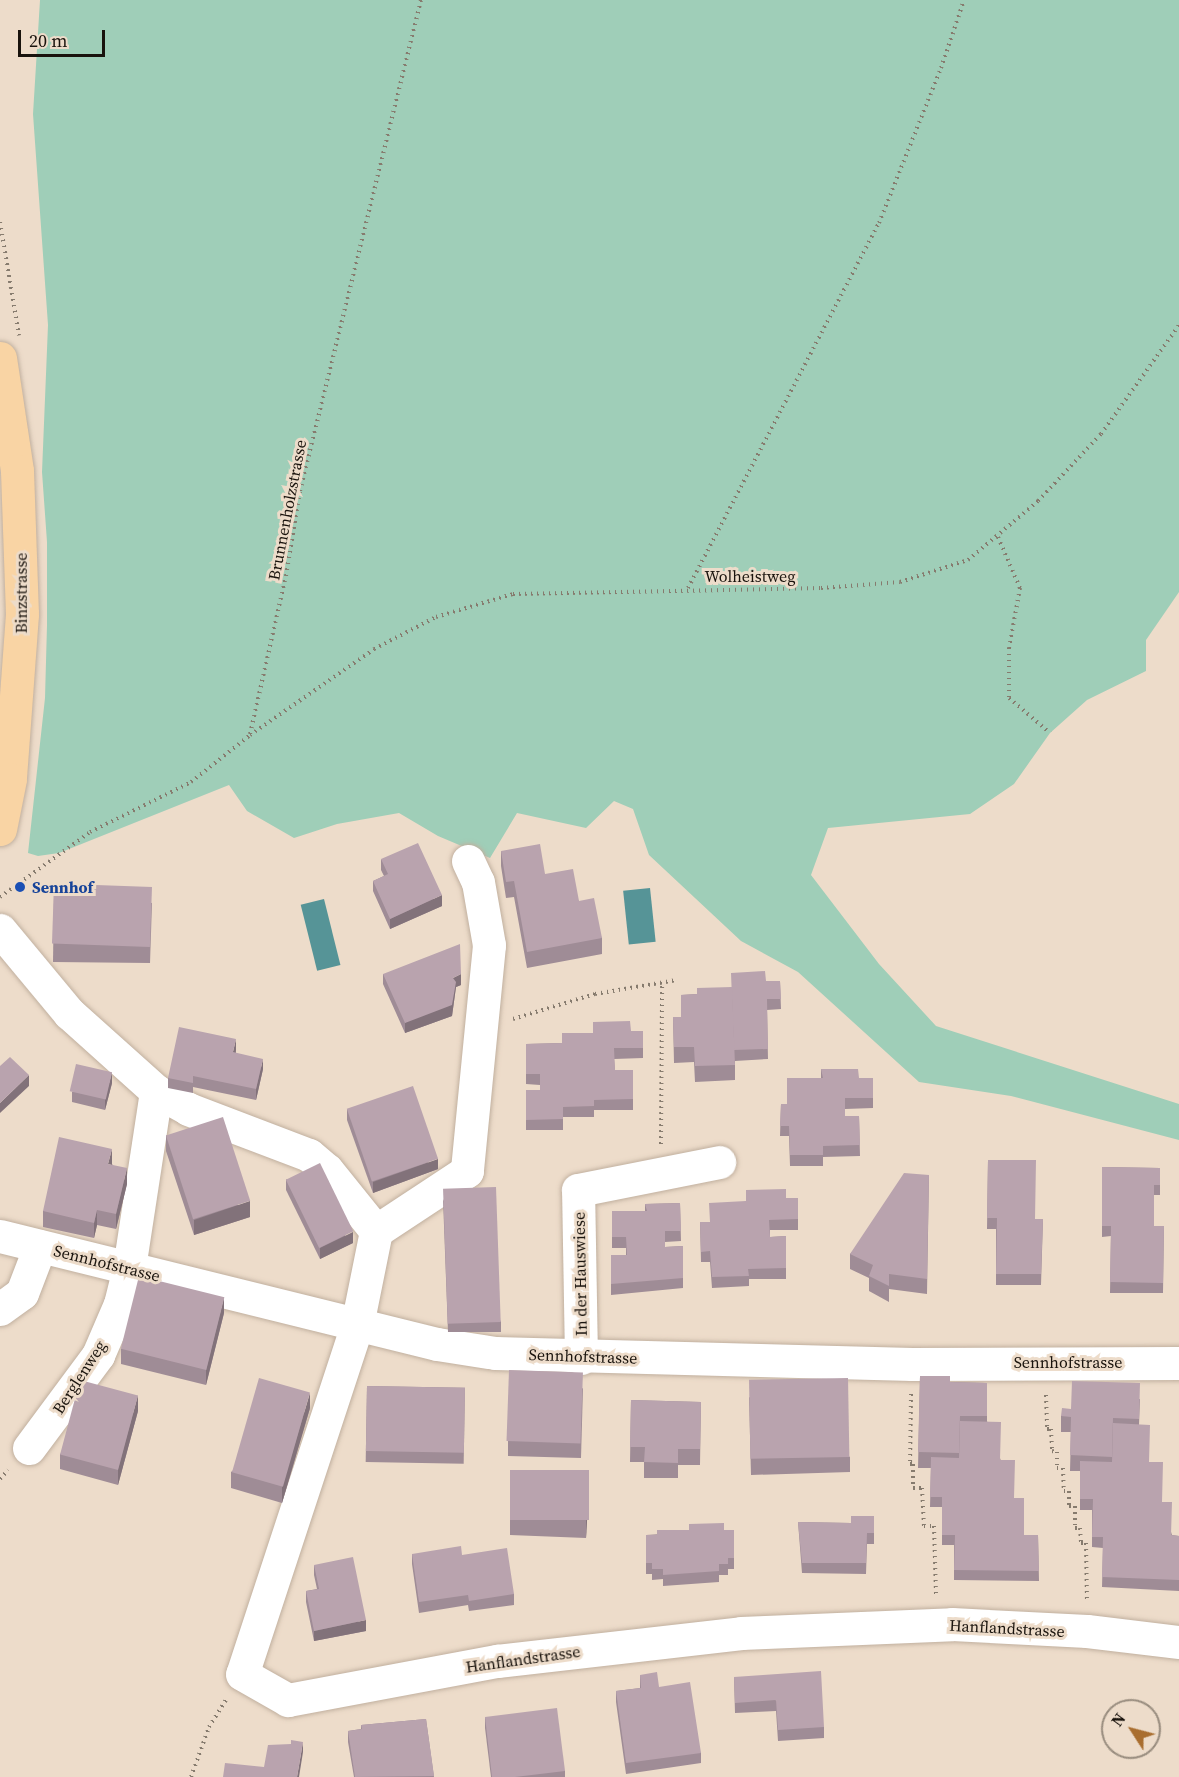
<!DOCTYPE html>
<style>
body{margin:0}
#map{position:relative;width:1179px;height:1777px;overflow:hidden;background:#eddcca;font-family:"Source Serif 4",serif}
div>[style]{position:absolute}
.green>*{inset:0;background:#9fceb8}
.water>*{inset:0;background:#569497;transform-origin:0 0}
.path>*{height:4px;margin-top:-2px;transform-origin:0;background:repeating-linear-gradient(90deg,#867b6e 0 1.5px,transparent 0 6px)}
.roads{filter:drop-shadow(0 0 2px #c1b09f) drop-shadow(0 0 2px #c1b09f)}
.minor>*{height:33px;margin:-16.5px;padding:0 16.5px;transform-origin:16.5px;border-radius:16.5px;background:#fff}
.major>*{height:33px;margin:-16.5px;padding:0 16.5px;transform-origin:16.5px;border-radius:16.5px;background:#f9d4a4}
.wall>*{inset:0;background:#9f8c96;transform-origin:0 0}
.shaded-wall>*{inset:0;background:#82727a}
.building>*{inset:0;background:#b9a3ae;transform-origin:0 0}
.dots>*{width:16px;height:16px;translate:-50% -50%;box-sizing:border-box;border:3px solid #eddcca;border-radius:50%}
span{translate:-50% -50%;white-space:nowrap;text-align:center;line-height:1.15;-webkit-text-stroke:6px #eddcca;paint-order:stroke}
.street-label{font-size:16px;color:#19130d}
.transit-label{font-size:16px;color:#164399;font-weight:700}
.left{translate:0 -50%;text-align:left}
.north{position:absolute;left:1101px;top:1699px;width:60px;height:60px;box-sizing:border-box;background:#eddcca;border:2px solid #988c7e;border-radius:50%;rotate:306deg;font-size:16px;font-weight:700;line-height:24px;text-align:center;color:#19130d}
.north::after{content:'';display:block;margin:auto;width:21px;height:27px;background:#a96e2f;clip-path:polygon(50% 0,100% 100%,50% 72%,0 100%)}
.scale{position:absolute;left:18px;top:30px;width:87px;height:27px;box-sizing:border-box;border:3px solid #19130d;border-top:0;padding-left:8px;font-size:18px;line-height:21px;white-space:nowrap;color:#19130d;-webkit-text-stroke:4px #eddcca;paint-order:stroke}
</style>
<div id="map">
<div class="green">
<div style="clip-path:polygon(40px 0,1179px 0,1179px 592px,1146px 640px,1146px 671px,1087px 700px,1050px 733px,1014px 784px,970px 814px,828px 828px,811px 875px,879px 964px,936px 1026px,1179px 1104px,1179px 1140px,1011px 1096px,919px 1082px,798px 972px,741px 941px,649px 855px,633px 809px,614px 801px,586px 828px,517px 813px,490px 858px,438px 836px,399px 813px,337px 824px,294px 838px,247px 811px,229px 785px,59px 853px,38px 856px,28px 853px,45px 698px,47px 625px,47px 542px,42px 472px,48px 325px,33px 114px)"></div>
</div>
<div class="water">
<div style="left:650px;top:888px;width:54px;height:27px;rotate:84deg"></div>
<div style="left:324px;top:899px;width:68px;height:24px;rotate:76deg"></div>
</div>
<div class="path">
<div style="left:0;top:222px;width:115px;rotate:80.5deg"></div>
<div style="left:998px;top:537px;width:56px;rotate:66.7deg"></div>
<div style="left:1020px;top:588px;width:61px;rotate:100.4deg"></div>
<div style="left:1009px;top:648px;width:50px;rotate:90deg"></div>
<div style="left:1009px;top:698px;width:54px;rotate:40.5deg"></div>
<div style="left:688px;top:588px;width:412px;rotate:-62.4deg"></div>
<div style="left:879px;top:223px;width:167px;rotate:-68.2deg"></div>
<div style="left:941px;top:68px;width:72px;rotate:-71.3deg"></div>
<div style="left:250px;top:734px;width:162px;rotate:-77.2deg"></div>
<div style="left:286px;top:576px;width:86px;rotate:-80.6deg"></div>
<div style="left:300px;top:491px;width:506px;rotate:-76.16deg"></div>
<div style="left:0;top:897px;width:111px;rotate:-35.8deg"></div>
<div style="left:90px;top:832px;width:113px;rotate:-26.3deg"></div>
<div style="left:191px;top:782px;width:75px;rotate:-38.5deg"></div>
<div style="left:250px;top:735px;width:151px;rotate:-34.7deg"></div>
<div style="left:374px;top:649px;width:70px;rotate:-27.3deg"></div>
<div style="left:436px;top:617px;width:80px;rotate:-16.6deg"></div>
<div style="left:513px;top:594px;width:308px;rotate:-1.1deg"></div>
<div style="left:821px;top:588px;width:79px;rotate:-4.3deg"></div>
<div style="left:900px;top:582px;width:71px;rotate:-17.9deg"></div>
<div style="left:968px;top:560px;width:92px;rotate:-40.1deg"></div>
<div style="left:1038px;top:501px;width:92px;rotate:-46.8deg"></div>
<div style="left:1101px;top:434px;width:134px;rotate:-54.4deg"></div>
<div style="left:513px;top:1019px;width:86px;rotate:-17deg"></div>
<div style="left:595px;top:994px;width:83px;rotate:-9.7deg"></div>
<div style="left:661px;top:1144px;width:162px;rotate:-89.6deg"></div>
<div style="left:911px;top:1394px;width:70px;rotate:90.8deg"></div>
<div style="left:910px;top:1464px;width:3px"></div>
<div style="left:913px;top:1464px;width:24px;rotate:90deg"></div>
<div style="left:913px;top:1488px;width:9px"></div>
<div style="left:922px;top:1488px;width:38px;rotate:87deg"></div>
<div style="left:924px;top:1526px;width:10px"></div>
<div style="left:934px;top:1526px;width:68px;rotate:88.3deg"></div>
<div style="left:1046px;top:1395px;width:34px;rotate:88deg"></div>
<div style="left:1047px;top:1429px;width:4px"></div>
<div style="left:1051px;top:1429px;width:22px;rotate:87deg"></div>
<div style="left:1052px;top:1451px;width:5px;rotate:11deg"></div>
<div style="left:1057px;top:1452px;width:16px;rotate:90deg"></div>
<div style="left:1057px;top:1468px;width:6px"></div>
<div style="left:1063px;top:1468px;width:23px;rotate:88deg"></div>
<div style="left:1064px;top:1491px;width:5px"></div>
<div style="left:1069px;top:1491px;width:15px;rotate:90deg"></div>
<div style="left:1069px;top:1506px;width:6px"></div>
<div style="left:1075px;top:1506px;width:22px;rotate:90deg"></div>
<div style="left:1075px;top:1528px;width:5px"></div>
<div style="left:1080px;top:1528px;width:15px;rotate:86deg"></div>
<div style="left:1081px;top:1543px;width:5px"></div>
<div style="left:1086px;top:1543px;width:58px;rotate:89deg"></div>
<div style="left:0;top:1479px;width:12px;rotate:-48deg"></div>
<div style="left:191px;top:1777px;width:53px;rotate:-70.2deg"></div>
<div style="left:209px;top:1727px;width:32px;rotate:-58deg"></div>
</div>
<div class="roads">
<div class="minor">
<div style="left:468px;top:861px;width:23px;rotate:65deg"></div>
<div style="left:478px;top:882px;width:64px;rotate:80.1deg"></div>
<div style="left:489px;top:945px;width:227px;rotate:95.6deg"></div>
<div style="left:467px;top:1171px;width:109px;rotate:146.6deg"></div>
<div style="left:376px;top:1231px;width:96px;rotate:101.4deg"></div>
<div style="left:357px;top:1325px;width:367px;rotate:108.2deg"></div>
<div style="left:242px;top:1674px;width:53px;rotate:29.5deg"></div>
<div style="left:288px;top:1700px;width:213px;rotate:-10.6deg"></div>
<div style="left:497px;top:1661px;width:246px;rotate:-6.5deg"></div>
<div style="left:741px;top:1633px;width:211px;rotate:-2.4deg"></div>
<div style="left:952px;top:1624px;width:135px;rotate:3deg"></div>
<div style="left:1087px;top:1631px;width:93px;rotate:6.8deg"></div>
<div style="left:0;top:930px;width:108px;rotate:50.3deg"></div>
<div style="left:69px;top:1013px;width:117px;rotate:41.9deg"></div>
<div style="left:156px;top:1091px;width:37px;rotate:29deg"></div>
<div style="left:188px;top:1109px;width:129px;rotate:20.8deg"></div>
<div style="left:309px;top:1155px;width:23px;rotate:40deg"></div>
<div style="left:327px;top:1170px;width:78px;rotate:51.2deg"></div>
<div style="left:0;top:1236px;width:450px;rotate:13.9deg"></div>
<div style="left:437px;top:1344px;width:59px;rotate:8.8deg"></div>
<div style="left:495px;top:1353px;width:417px;rotate:1.5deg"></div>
<div style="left:912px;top:1364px;width:267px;rotate:-0.2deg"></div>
<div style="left:0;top:1309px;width:27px;rotate:-36deg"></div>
<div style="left:22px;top:1293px;width:50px;rotate:-69deg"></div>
<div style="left:581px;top:1358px;width:168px;rotate:-91deg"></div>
<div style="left:578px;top:1190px;width:144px;rotate:-11.2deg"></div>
<div style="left:29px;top:1448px;width:116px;rotate:-53.4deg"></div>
<div style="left:98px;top:1355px;width:56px;rotate:-66.7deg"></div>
<div style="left:120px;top:1304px;width:37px;rotate:-76deg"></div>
<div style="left:129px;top:1268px;width:179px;rotate:-81.3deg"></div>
</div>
<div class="major">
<div style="left:0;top:358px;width:114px;rotate:81.4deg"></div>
<div style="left:17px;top:471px;width:143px;rotate:88deg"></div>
<div style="left:22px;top:614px;width:165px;rotate:94.2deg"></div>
<div style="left:10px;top:779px;width:51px;rotate:101.3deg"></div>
</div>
</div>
<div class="wall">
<div style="clip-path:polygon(501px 851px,545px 874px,579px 901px,602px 938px,602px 954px,527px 968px,514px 897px,506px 898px,501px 866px)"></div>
<div style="clip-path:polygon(381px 859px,442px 906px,390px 929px,373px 891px,373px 881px,384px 876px,381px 870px)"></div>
<div style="clip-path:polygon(54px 893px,152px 903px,150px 963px,53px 962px)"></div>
<div style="clip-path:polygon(383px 974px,461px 985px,456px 987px,452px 1016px,405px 1033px,383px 984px)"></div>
<div style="clip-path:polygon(766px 981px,780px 981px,781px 1009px,767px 1010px,768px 1059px,735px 1061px,735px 1080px,695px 1082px,694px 1062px,674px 1063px,673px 1017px,681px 1017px,681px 995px,697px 994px)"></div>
<div style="clip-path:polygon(593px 1022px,631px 1031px,643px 1031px,643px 1058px,614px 1059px,615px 1070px,633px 1070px,633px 1110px,594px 1110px,594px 1117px,563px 1117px,563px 1130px,526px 1130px,526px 1090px,540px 1090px,540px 1085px,526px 1084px,526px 1044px,562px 1043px,593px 1033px)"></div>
<div style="clip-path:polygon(236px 1050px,236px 1053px,263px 1069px,256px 1100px,193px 1087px,193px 1093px,168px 1088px,168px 1078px)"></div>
<div style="clip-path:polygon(821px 1069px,859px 1078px,873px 1098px,873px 1108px,845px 1109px,845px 1116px,859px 1116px,860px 1156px,823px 1157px,823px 1166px,790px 1166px,789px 1136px,780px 1136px,781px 1104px,787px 1104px,821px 1078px)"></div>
<div style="clip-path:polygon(112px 1083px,105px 1110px,72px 1102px,72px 1092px)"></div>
<div style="clip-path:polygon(347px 1109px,438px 1169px,373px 1193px,347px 1120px)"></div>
<div style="clip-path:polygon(166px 1135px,250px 1217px,194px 1235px,166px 1151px)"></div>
<div style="clip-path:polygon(988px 1160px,1035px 1219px,1043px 1219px,1041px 1285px,996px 1285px,996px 1229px,987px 1229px)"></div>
<div style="clip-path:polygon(112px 1164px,127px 1184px,116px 1229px,97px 1225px,94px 1238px,43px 1227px,43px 1211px)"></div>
<div style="clip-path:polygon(1102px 1167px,1160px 1168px,1160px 1195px,1154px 1195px,1154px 1226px,1164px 1226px,1163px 1293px,1110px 1293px,1111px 1236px,1102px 1237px)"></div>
<div style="clip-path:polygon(929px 1175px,927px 1294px,889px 1289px,889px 1302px,869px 1291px,869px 1278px,850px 1269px,850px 1254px)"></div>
<div style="clip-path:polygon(286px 1179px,353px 1243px,320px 1259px,286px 1190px)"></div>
<div style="clip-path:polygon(786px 1198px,798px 1198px,798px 1230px,770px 1230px,770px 1237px,786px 1236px,786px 1279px,749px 1279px,749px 1286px,712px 1288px,710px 1262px,701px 1262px,700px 1222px,710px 1222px,746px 1201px)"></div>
<div style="clip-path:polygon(443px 1199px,501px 1322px,501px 1332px,448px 1332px)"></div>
<div style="clip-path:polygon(680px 1203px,681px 1241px,665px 1242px,665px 1247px,683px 1246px,683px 1288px,611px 1295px,611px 1255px,626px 1255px,626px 1248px,612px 1248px,612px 1211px,645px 1211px,645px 1204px)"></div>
<div style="clip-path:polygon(224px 1313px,206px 1385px,121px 1364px,121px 1349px)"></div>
<div style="clip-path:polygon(920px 1376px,950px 1382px,987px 1383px,987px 1421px,1014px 1498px,1024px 1535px,1038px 1535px,1039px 1581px,954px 1580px,954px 1545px,942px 1545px,942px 1507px,930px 1507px,931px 1468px,918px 1468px)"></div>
<div style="left:367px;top:1386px;width:98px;height:76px;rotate:1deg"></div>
<div style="clip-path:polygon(583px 1388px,581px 1458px,508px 1456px,508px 1441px)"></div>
<div style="clip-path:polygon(749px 1397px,850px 1457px,850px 1472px,751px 1475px)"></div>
<div style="clip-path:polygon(1140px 1399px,1139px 1425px,1149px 1462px,1172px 1535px,1179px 1536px,1179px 1591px,1102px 1587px,1103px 1548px,1092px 1547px,1092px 1510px,1080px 1510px,1080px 1471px,1070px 1471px,1071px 1432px,1061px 1432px,1061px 1416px,1071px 1409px)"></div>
<div style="clip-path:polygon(631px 1400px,701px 1402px,700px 1465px,678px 1465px,678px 1478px,644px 1478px,644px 1462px,630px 1462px)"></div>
<div style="clip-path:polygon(310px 1408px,282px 1503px,231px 1488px,231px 1472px)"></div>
<div style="clip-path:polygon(138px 1411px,118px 1485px,60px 1469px,60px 1454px)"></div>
<div style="clip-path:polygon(510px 1470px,589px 1486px,586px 1538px,510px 1535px)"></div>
<div style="clip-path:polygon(874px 1516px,874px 1544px,867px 1544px,866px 1574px,802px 1573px,798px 1522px,851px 1523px)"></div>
<div style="clip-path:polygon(724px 1530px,734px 1530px,734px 1569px,728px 1569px,728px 1575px,719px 1575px,719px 1582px,663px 1586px,663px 1579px,652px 1580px,652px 1574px,646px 1574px,646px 1535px)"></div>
<div style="clip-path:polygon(412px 1554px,462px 1555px,514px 1594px,514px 1605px,469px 1611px,468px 1605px,419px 1613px,412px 1564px)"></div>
<div style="clip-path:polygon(314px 1565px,366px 1631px,314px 1641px,306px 1602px,306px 1591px,317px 1589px,314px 1575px)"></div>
<div style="clip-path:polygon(640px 1675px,659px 1687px,701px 1753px,701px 1763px,626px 1774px,616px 1702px,616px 1691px,640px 1688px)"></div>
<div style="clip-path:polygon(734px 1677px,824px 1727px,824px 1738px,778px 1741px,776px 1711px,735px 1713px)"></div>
<div style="clip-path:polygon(485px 1717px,565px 1771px,565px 1777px,491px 1777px,485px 1728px)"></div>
<div style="clip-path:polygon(426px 1719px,434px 1777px,354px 1777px,348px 1742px,348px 1731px,361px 1729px,361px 1725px)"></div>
</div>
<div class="shaded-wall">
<div style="clip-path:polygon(442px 895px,442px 906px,390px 929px,390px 919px)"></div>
<div style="clip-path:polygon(461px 974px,461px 985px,456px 987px,452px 1016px,405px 1033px,405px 1023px,453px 978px)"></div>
<div style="clip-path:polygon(236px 1039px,236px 1050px,233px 1063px,233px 1052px)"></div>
<div style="clip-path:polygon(263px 1059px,263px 1069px,256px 1100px,256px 1089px)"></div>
<div style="clip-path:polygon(112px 1072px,112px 1083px,105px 1110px,105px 1099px)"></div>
<div style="clip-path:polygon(29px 1075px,29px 1086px,0 1113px,0 1103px)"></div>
<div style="clip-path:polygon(112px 1149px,112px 1165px,108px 1164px)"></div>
<div style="clip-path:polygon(438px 1159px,438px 1169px,373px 1193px,373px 1182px)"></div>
<div style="clip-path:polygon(127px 1168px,127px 1184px,116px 1229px,116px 1214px)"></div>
<div style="clip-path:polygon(250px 1201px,250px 1217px,194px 1235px,194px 1220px)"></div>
<div style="clip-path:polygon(97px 1210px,97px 1225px,94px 1238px,94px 1223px)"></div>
<div style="clip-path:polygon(353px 1232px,353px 1243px,320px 1259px,320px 1248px)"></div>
<div style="clip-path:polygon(224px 1297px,224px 1313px,206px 1385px,206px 1370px)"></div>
<div style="clip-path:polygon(310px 1393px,310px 1408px,282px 1503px,282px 1487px)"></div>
<div style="clip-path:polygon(138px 1395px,138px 1411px,118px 1485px,118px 1469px)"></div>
<div style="clip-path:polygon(589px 1470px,589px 1486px,586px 1538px,586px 1522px)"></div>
<div style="clip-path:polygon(366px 1620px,366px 1631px,314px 1641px,314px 1631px)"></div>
<div style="clip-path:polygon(303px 1742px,303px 1752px,299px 1777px,297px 1777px)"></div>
</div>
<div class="building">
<div style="clip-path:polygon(418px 843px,442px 895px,390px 919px,373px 881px,388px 874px,381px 859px)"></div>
<div style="clip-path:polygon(540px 844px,545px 874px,573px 869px,579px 901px,594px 898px,602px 938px,527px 952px,514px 881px,506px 882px,501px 851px)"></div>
<div style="left:152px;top:887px;width:60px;height:98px;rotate:92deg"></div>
<div style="clip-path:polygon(460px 944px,461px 974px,453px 978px,456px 982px,452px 1005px,405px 1023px,383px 974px)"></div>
<div style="clip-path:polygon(765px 971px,766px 981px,780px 981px,781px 999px,767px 999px,768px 1049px,734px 1050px,731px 973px)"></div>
<div style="clip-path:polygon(732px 987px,735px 1065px,695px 1066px,694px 1047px,674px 1047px,673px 1017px,681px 1017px,681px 995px,697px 994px,697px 988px)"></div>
<div style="clip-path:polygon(630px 1021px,631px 1031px,643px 1031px,643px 1048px,614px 1048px,615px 1070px,633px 1070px,633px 1099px,594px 1100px,594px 1106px,563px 1107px,563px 1119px,526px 1120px,526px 1090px,540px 1090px,540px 1074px,526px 1074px,526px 1044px,562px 1043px,562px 1033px,593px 1033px,593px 1022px)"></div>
<div style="clip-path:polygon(179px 1027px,236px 1039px,233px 1052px,263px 1059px,256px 1089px,193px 1076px,193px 1083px,168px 1078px)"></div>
<div style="clip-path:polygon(10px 1057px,29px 1075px,0 1103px,0 1066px)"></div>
<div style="left:76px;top:1064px;width:37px;height:28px;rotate:13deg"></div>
<div style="clip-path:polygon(821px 1069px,858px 1069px,859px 1078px,873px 1078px,873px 1098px,845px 1098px,845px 1116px,859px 1116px,860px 1145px,823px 1146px,823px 1155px,790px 1155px,789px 1126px,780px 1126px,781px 1104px,787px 1104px,787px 1078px,823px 1078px)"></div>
<div style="left:413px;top:1086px;width:77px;height:70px;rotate:71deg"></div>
<div style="left:223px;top:1117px;width:88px;height:60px;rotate:72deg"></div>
<div style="clip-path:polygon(59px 1137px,112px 1149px,108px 1164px,127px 1168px,116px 1214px,97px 1210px,94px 1223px,43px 1211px)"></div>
<div style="clip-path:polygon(988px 1160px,1036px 1160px,1035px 1219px,1043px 1219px,1041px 1274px,996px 1274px,997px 1218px,987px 1218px)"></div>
<div style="left:320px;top:1163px;width:76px;height:38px;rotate:64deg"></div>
<div style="clip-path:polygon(1102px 1167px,1160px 1168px,1160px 1185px,1154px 1185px,1154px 1226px,1164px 1226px,1163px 1283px,1110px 1282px,1111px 1226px,1102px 1226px)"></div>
<div style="clip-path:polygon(904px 1173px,929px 1175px,927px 1279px,889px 1274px,889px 1286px,869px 1276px,873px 1265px,850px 1254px)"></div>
<div style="left:496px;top:1187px;width:135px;height:53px;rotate:88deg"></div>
<div style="clip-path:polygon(786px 1189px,786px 1198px,798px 1198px,798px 1219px,769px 1220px,770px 1237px,786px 1236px,786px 1268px,748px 1269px,749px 1276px,712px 1277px,710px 1251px,701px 1252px,700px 1222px,710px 1222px,709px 1203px,746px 1201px,746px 1190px)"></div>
<div style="clip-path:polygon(680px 1203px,681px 1231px,665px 1231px,665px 1247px,683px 1246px,683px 1278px,611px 1284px,611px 1255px,627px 1255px,626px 1237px,612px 1237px,612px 1211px,647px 1211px,645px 1204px)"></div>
<div style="left:139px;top:1276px;width:88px;height:75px;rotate:14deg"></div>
<div style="left:509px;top:1370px;width:74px;height:71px;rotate:2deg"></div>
<div style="clip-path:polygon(920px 1376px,950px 1376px,950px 1382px,987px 1383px,987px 1416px,960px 1416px,959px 1453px,918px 1452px)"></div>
<div style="left:259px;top:1378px;width:53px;height:98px;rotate:16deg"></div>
<div style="left:848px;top:1378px;width:79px;height:99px;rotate:89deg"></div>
<div style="left:80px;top:1380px;width:60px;height:77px;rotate:15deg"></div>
<div style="clip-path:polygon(1072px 1381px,1140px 1383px,1139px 1419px,1113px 1418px,1112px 1457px,1070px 1455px,1071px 1417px,1061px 1416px,1062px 1408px,1071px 1409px)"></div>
<div style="left:367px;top:1386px;width:98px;height:65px;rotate:1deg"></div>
<div style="clip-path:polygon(631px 1400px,701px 1402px,700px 1449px,678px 1449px,678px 1463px,644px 1462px,645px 1447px,630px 1447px)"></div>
<div style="clip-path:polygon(960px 1421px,1001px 1422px,1000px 1460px,1015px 1460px,1014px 1498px,1024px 1498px,1024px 1535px,1038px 1535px,1039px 1571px,954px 1570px,955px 1535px,942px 1535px,942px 1497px,930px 1497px,931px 1457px,959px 1458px)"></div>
<div style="clip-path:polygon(1113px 1423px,1150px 1425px,1149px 1462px,1163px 1462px,1162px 1502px,1172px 1502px,1171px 1535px,1179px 1536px,1179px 1580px,1102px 1577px,1103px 1537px,1092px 1537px,1093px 1499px,1080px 1499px,1080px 1461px,1112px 1462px)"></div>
<div style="left:510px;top:1470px;width:79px;height:50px"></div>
<div style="clip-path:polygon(851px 1516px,874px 1516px,874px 1533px,867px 1533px,866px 1563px,802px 1563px,798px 1522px,851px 1523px)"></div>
<div style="clip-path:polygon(724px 1523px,724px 1530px,734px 1530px,734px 1558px,728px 1558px,728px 1564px,719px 1564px,719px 1571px,663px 1575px,663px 1569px,652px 1569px,652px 1563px,646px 1563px,646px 1535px,657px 1535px,657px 1530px,689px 1530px,689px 1524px)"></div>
<div style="clip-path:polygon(461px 1546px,462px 1555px,507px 1548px,514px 1594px,469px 1601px,468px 1595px,419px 1602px,412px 1554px)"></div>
<div style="clip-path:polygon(353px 1557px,366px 1620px,314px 1631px,306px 1591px,319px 1589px,314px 1565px)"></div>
<div style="clip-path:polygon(821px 1671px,824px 1727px,778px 1730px,776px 1700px,735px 1703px,734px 1677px)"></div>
<div style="clip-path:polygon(657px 1672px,659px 1687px,690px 1682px,701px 1753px,626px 1763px,616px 1691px,641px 1688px,640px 1675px)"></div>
<div style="clip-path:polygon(557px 1708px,565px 1771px,515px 1777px,492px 1777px,485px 1717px)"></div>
<div style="clip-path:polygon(426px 1719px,434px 1776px,355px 1777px,348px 1731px,362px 1729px,361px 1725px)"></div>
<div style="clip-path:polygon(291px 1740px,303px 1742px,297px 1777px,223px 1777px,225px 1763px,264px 1767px,268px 1745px,291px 1744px)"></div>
</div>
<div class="dots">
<div style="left:20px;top:887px;background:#1a4fb4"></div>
</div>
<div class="street-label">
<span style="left:287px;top:510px;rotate:-79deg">Brunnenholzstrasse</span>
<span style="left:750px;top:576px">Wolheistweg</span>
<span style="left:21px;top:593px;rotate:-90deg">Binzstrasse</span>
<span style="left:107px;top:1263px;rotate:14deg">Sennhofstrasse</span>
<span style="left:580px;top:1274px;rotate:-91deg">In der Hauswiese</span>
<span style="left:583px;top:1356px;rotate:2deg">Sennhofstrasse</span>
<span style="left:1068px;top:1362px">Sennhofstrasse</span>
<span style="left:79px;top:1377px;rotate:-57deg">Berglenweg</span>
<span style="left:1007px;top:1628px;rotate:3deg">Hanflandstrasse</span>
<span style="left:523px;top:1659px;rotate:-8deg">Hanflandstrasse</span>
</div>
<div class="transit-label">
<span class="left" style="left:32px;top:887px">Sennhof</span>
</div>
<div class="north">N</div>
<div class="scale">20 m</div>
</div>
